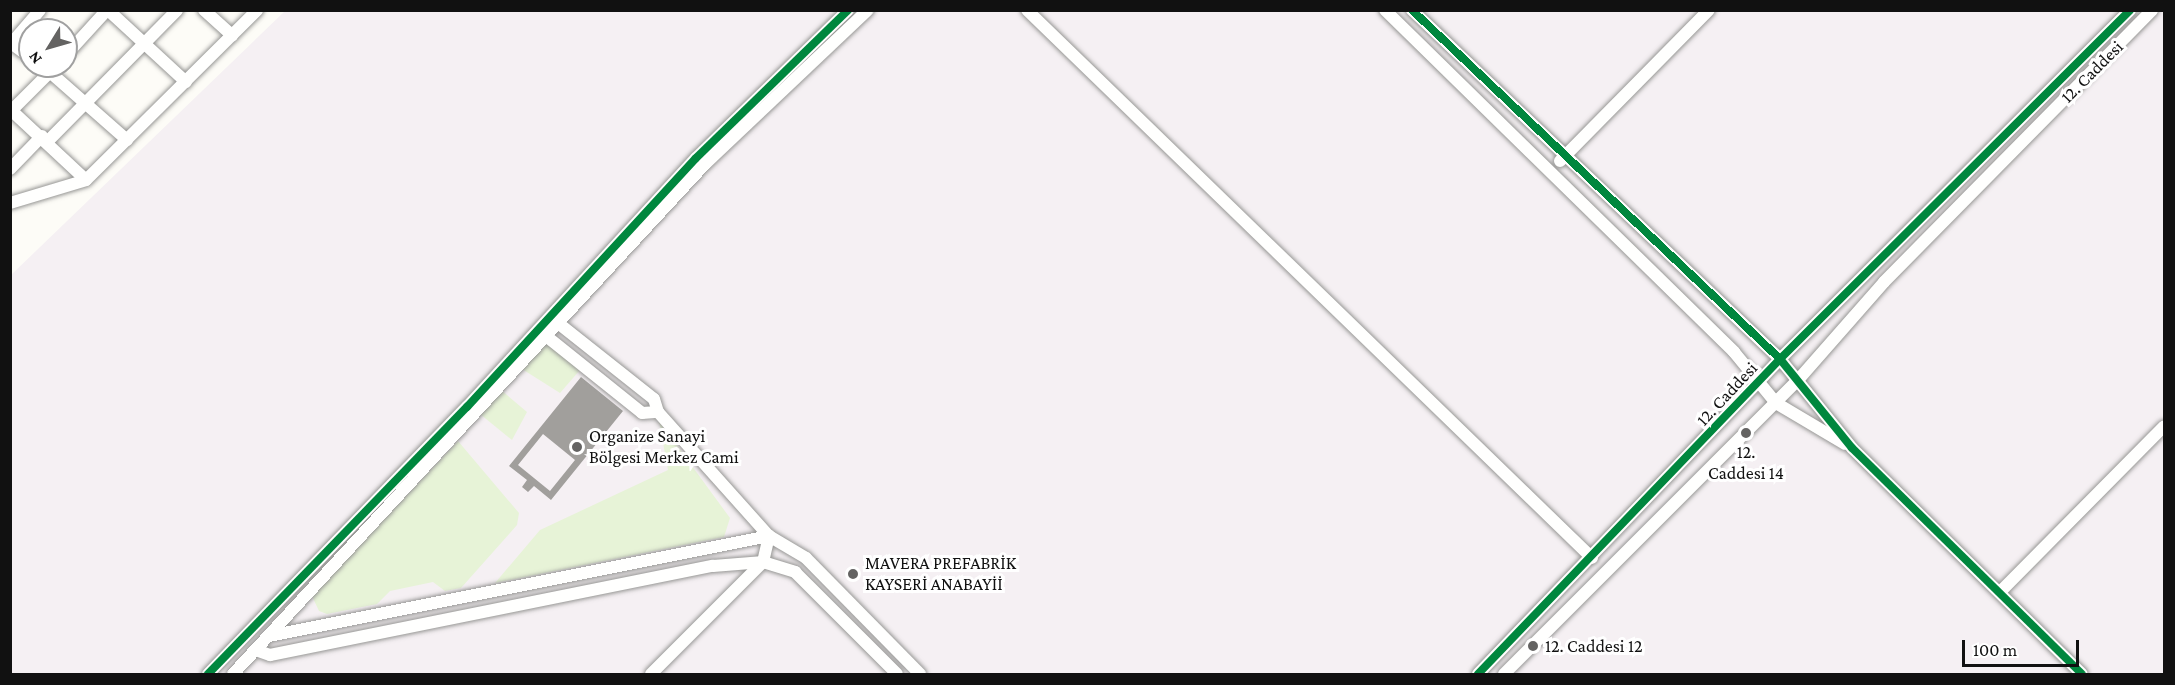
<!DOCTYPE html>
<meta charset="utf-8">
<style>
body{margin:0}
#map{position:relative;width:2175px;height:685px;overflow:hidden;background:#fdfcf7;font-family:"Crimson Pro",serif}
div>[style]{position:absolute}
.industrial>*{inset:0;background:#f5f0f3}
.green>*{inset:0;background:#e7f3d7}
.building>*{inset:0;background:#a19f9c}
.roads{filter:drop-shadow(0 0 2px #979795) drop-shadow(0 0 2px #979795)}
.minor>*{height:12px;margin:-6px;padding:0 6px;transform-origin:6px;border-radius:6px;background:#fffffe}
.cycleway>*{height:8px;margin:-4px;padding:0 4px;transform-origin:4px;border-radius:4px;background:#00873e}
.dots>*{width:16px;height:16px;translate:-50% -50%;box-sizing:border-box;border:3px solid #fff;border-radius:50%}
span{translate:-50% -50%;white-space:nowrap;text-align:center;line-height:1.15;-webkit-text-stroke:6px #fff;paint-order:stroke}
.street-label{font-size:18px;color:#111}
.poi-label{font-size:18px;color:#111}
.left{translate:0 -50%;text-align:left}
.frame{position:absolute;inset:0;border:12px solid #111;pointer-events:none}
.north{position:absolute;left:18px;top:18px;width:60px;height:60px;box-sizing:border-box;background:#fff;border:2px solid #a0a0a0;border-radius:50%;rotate:233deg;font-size:16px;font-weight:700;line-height:24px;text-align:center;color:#111}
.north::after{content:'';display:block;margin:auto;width:21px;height:27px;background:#646362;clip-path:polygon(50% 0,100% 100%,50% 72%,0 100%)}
.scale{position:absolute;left:1962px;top:640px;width:117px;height:27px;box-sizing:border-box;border:3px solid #111;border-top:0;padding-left:8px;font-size:18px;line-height:21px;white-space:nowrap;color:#111;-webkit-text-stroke:4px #fff;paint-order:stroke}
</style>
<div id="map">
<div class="industrial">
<div style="clip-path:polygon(285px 11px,2164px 11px,2164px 674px,11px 674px,11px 275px)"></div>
</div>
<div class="green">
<div style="clip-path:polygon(546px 342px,580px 370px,560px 393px,522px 369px)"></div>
<div style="clip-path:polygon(501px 390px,527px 412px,512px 440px,480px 414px)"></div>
<div style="clip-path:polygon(659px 421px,730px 518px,724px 537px,495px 583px,540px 530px,668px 470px)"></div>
<div style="clip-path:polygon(458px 441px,519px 513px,517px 525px,461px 588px,445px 591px,433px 582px,390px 591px,377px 604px,327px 614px,319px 611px,312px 596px)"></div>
</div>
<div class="building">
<div style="clip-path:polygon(evenodd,581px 377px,623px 411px,551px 500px,534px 486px,528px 492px,522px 487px,527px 480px,509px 466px,581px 377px,543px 434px,575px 460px,550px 491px,518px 465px,543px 434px)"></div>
</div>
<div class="roads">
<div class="minor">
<div style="left:108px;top:10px;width:106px;rotate:42.7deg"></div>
<div style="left:204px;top:10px;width:38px;rotate:42deg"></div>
<div style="left:1027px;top:10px;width:787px;rotate:44.12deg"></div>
<div style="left:1385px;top:10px;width:489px;rotate:44.4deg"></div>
<div style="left:1734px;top:352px;width:66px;rotate:50.5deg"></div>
<div style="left:1776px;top:403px;width:80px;rotate:30.7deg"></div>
<div style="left:1412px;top:10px;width:507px;rotate:43.48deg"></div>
<div style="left:1780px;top:359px;width:114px;rotate:51deg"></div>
<div style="left:1852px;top:448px;width:322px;rotate:44.5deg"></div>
<div style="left:12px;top:44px;width:22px;rotate:36deg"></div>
<div style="left:10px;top:45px;width:46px;rotate:-49.4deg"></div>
<div style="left:66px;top:55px;width:61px;rotate:-47.7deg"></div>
<div style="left:43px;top:66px;width:112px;rotate:41.4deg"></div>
<div style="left:12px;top:111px;width:101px;rotate:43deg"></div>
<div style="left:10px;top:112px;width:64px;rotate:-45deg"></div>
<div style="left:48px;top:141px;width:184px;rotate:-45.4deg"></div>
<div style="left:1560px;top:161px;width:212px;rotate:-45.4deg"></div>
<div style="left:10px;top:169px;width:46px;rotate:-45.9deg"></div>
<div style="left:10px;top:203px;width:79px;rotate:-16.8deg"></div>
<div style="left:86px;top:180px;width:241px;rotate:-44.8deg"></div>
<div style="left:558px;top:323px;width:122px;rotate:38.4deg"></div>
<div style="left:654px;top:399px;width:14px;rotate:73deg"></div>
<div style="left:658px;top:412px;width:166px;rotate:48.2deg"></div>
<div style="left:769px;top:536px;width:43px;rotate:30.7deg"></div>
<div style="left:806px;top:558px;width:163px;rotate:45.5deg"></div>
<div style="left:546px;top:336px;width:123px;rotate:38.7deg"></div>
<div style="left:642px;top:413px;width:16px;rotate:-4deg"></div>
<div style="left:2000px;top:592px;width:233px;rotate:-45.3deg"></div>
<div style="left:269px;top:636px;width:510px;rotate:-11.31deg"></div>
<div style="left:256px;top:650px;width:15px;rotate:20deg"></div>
<div style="left:270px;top:655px;width:452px;rotate:-11.4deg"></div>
<div style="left:713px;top:566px;width:50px;rotate:-4.6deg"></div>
<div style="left:763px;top:562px;width:34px;rotate:17deg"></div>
<div style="left:795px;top:572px;width:144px;rotate:45deg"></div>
<div style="left:208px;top:674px;width:372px;rotate:-45.9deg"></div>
<div style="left:467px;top:407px;width:338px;rotate:-47.4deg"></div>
<div style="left:696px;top:158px;width:212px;rotate:-44.2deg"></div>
<div style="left:233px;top:674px;width:695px;rotate:-47.22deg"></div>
<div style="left:705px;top:164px;width:224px;rotate:-43.4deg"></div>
<div style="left:651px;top:674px;width:158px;rotate:-45deg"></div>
<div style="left:763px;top:562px;width:27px;rotate:-77deg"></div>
<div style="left:1478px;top:674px;width:436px;rotate:-46.2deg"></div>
<div style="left:1780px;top:359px;width:494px;rotate:-44.9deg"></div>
<div style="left:1504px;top:674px;width:416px;rotate:-45deg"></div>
<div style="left:1798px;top:380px;width:130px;rotate:-48.7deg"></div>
<div style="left:1884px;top:282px;width:382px;rotate:-45.4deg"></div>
</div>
</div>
<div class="cycleway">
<div style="left:1412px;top:10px;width:507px;rotate:43.48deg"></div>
<div style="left:1780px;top:359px;width:114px;rotate:51deg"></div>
<div style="left:1852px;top:448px;width:322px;rotate:44.5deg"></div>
<div style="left:208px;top:674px;width:372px;rotate:-45.9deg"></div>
<div style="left:467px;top:407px;width:338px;rotate:-47.4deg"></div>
<div style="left:696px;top:158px;width:212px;rotate:-44.2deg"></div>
<div style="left:1478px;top:674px;width:436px;rotate:-46.2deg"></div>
<div style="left:1780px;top:359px;width:494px;rotate:-44.9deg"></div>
</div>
<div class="dots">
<div style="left:1746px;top:433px;background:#646362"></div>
<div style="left:577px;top:447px;background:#646362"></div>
<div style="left:853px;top:574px;background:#646362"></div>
<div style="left:1533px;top:646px;background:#646362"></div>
</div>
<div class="street-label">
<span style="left:2092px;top:72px;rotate:-45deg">12. Caddesi</span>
<span style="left:1727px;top:394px;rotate:-47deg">12. Caddesi</span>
</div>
<div class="poi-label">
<span class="left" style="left:589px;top:447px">Organize Sanayi<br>Bölgesi Merkez Cami</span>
<span style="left:1746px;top:463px">12.<br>Caddesi 14</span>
<span class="left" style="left:865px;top:574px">MAVERA PREFABRİK<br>KAYSERİ ANABAYİİ</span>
<span class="left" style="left:1545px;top:646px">12. Caddesi 12</span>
</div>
<div class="frame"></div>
<div class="north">N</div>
<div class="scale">100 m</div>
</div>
